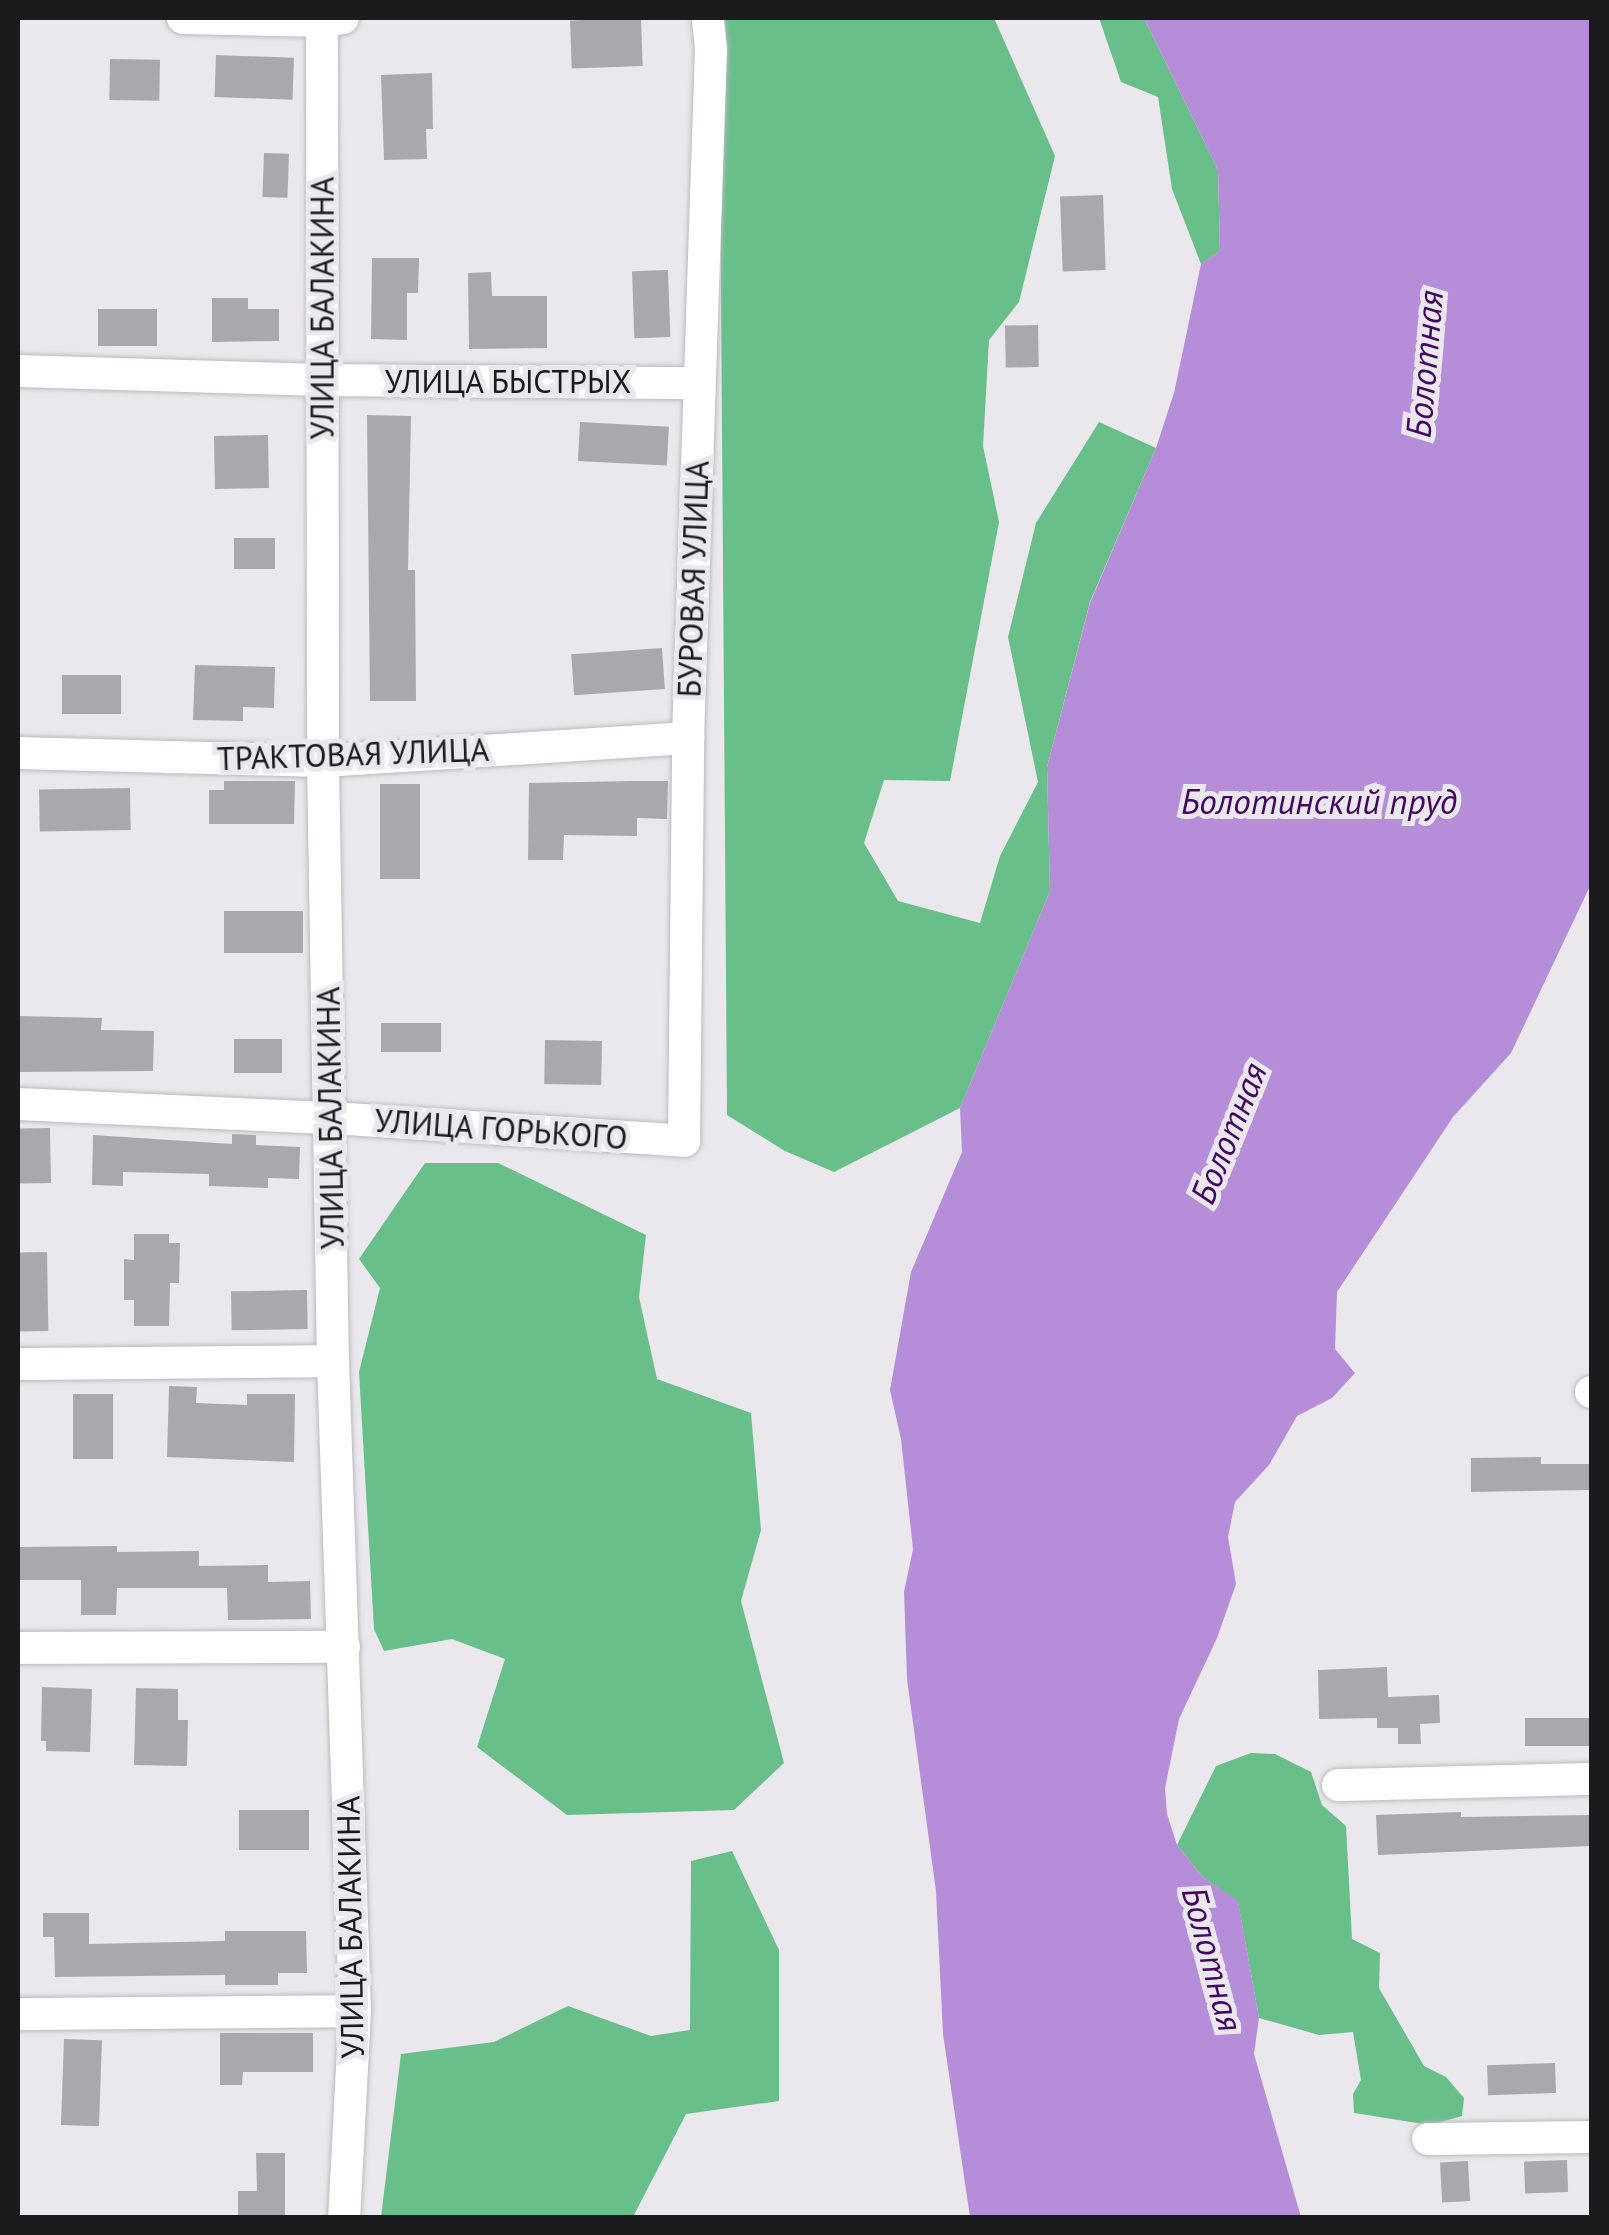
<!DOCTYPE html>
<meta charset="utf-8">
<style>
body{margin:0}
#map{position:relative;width:1609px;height:2235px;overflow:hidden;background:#eae8ed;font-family:"PT Sans",sans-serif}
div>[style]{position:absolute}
.forest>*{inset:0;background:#68bf8a}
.water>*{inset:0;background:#b58dd8}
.building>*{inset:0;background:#aba8ad;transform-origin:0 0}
.roads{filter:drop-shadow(0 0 2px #bbb9be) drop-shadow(0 0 2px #bbb9be)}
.minor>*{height:32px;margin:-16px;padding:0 16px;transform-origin:16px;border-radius:16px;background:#fff}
span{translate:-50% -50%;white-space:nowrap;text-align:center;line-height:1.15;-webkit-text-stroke:10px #eae8ed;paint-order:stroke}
.street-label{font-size:32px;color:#1b1a1c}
.water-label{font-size:35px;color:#420663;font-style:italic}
.frame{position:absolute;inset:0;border:20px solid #1b1a1c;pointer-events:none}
</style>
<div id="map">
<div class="forest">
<div style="clip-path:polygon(719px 18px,994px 18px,1055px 156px,1019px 302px,989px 340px,983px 446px,999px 522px,950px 781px,884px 780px,864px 843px,898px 901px,980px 923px,1000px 856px,1038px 782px,1008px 637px,1036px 523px,1099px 422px,1156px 448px,1090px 602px,1047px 767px,1050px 891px,960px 1108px,834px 1172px,785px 1151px,727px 1115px)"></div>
<div style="clip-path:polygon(1099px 18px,1144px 18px,1218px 170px,1220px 251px,1201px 264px,1172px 189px,1158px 97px,1121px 82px)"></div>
<div style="clip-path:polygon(425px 1163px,498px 1163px,646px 1235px,639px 1297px,657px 1379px,751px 1413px,761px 1530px,741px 1601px,784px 1763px,734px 1810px,567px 1815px,477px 1747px,505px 1659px,452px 1639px,384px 1651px,374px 1629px,359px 1372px,380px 1288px,359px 1259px)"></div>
<div style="clip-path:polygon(1251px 1753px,1275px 1754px,1311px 1772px,1322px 1805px,1346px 1826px,1352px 1939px,1380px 1953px,1379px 1988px,1424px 2066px,1446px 2077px,1464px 2098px,1462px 2116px,1430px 2125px,1354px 2113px,1353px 2094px,1361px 2080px,1353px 2032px,1319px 2035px,1259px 2018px,1238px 1902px,1203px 1877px,1177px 1845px,1216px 1766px)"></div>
<div style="clip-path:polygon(732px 1851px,779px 1950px,779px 2101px,686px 2114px,633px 2217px,381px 2217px,401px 2054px,494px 2042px,568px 2006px,651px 2036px,690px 2030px,691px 1861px)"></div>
</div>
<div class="water">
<div style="clip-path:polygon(1144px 18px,1591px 18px,1591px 884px,1511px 1053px,1453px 1117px,1337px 1292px,1335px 1349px,1355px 1373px,1332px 1398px,1297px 1416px,1269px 1465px,1235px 1502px,1228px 1537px,1236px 1584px,1217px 1638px,1179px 1719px,1165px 1788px,1167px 1814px,1177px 1845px,1203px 1877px,1238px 1901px,1259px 2018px,1254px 2054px,1301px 2217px,970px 2217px,943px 2034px,936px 1891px,907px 1679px,904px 1592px,913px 1549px,901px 1439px,890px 1390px,911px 1272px,962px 1152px,960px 1108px,1050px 891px,1047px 767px,1090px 603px,1156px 448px,1174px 393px,1201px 264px,1220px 251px,1218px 170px)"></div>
</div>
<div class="building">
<div style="left:641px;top:18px;width:48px;height:71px;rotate:88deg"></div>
<div style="left:216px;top:55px;width:78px;height:42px;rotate:2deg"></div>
<div style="left:110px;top:59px;width:50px;height:41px;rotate:1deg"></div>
<div style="clip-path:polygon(432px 73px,433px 129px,426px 129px,427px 159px,384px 160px,381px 75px)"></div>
<div style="left:264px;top:153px;width:25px;height:44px;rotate:2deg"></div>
<div style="left:1103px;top:195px;width:75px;height:43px;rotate:88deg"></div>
<div style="clip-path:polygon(372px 258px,419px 258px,418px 293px,407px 293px,407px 340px,371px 339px)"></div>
<div style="left:668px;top:270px;width:67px;height:36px;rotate:88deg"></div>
<div style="clip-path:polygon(491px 272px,492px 296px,547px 296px,547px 348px,469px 349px,468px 273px)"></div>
<div style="clip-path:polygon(212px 298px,248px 298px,248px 309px,279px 309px,279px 341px,212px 342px)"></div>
<div style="left:98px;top:309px;width:59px;height:37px"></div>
<div style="left:1038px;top:325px;width:42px;height:33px;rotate:89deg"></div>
<div style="clip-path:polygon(367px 415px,411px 416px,408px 570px,415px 570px,416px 701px,370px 701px)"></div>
<div style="left:580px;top:422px;width:89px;height:39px;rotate:3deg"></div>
<div style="left:268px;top:435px;width:53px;height:54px;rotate:89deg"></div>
<div style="left:234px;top:538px;width:41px;height:31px"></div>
<div style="left:662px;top:648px;width:41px;height:91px;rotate:86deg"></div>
<div style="clip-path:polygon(195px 665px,275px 667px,274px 708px,243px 707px,243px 721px,193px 720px)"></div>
<div style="left:62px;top:675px;width:59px;height:39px"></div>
<div style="clip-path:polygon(224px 781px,295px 781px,294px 824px,209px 824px,209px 790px,224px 790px)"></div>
<div style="clip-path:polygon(633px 781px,668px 781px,667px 819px,637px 818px,637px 836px,564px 835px,563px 860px,528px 860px,529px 783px)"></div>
<div style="left:380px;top:784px;width:40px;height:95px"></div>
<div style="left:130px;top:788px;width:42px;height:91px;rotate:89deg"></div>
<div style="left:303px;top:911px;width:42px;height:79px;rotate:90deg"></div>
<div style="clip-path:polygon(18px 1016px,102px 1018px,101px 1030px,154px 1031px,153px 1071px,18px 1072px)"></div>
<div style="left:381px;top:1023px;width:60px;height:29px"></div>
<div style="left:234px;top:1039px;width:48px;height:34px"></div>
<div style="left:545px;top:1040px;width:57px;height:44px;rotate:1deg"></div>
<div style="left:50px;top:1128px;width:55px;height:32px;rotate:89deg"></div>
<div style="clip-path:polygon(232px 1134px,256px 1135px,256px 1145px,300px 1147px,299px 1179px,268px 1178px,268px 1188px,209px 1186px,209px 1174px,123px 1172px,123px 1186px,92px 1185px,93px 1135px,232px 1144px)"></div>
<div style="clip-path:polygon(134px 1234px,169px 1234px,169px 1243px,180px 1243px,179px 1283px,170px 1283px,169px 1326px,134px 1326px,134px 1300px,124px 1300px,124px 1259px,134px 1260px)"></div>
<div style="left:47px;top:1252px;width:79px;height:29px;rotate:89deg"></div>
<div style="left:307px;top:1290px;width:39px;height:76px;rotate:89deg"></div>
<div style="clip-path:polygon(169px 1386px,197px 1387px,196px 1403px,247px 1405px,247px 1394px,295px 1394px,294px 1462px,167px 1457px)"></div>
<div style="left:73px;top:1394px;width:40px;height:65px"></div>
<div style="clip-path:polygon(1541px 1457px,1541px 1464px,1592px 1464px,1592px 1490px,1471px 1492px,1471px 1458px)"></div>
<div style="clip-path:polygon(117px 1546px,117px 1552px,199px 1551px,199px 1566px,268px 1565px,268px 1582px,310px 1581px,311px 1619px,228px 1620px,227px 1588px,117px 1588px,116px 1615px,81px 1615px,81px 1580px,18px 1580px,18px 1547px)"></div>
<div style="clip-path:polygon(1387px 1667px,1388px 1697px,1439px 1695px,1440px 1723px,1420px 1724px,1421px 1744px,1398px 1744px,1398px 1728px,1377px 1728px,1377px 1718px,1319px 1719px,1318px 1670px)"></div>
<div style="clip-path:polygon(42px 1687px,92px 1689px,90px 1752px,46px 1751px,46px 1741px,41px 1741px)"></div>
<div style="clip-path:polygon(136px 1688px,178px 1689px,178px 1720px,188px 1720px,187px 1766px,134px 1765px)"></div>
<div style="left:1592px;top:1718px;width:28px;height:67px;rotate:90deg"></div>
<div style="left:239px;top:1810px;width:70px;height:40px"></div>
<div style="clip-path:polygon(1461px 1812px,1461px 1817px,1592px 1815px,1592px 1846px,1378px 1855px,1376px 1815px)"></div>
<div style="clip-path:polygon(43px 1913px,89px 1913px,89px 1944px,225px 1941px,225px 1931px,306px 1931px,307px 1973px,278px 1973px,278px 1985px,225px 1985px,225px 1975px,55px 1977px,54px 1937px,43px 1937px)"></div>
<div style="clip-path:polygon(220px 2033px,313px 2033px,313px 2072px,243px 2072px,242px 2085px,220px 2085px)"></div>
<div style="left:64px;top:2039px;width:38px;height:86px;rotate:2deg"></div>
<div style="left:1555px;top:2063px;width:30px;height:68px;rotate:88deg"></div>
<div style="clip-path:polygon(256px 2153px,285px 2153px,285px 2218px,238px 2218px,238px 2191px,257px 2191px)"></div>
<div style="left:1567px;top:2160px;width:32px;height:43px;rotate:88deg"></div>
<div style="left:1468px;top:2161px;width:40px;height:28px;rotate:87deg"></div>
</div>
<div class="roads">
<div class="minor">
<div style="left:183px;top:18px;width:139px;rotate:1.2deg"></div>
<div style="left:322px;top:21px;width:21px;rotate:-8deg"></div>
<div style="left:322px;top:18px;width:743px;rotate:89.92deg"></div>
<div style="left:323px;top:761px;width:600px;rotate:89.05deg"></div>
<div style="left:333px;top:1361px;width:650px;rotate:88.06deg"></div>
<div style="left:355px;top:2011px;width:207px;rotate:93deg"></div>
<div style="left:18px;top:371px;width:304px;rotate:1.7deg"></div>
<div style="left:322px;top:380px;width:376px;rotate:0.5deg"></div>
<div style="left:18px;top:753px;width:305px;rotate:1.5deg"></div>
<div style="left:323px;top:761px;width:366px;rotate:-3.6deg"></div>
<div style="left:18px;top:1104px;width:314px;rotate:2.6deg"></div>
<div style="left:332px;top:1118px;width:353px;rotate:3.7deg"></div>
<div style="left:684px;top:1141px;width:403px;rotate:-89.4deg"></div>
<div style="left:688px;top:738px;width:689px;rotate:-88.09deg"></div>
<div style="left:711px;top:49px;width:31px;rotate:-96deg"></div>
<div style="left:18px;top:1364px;width:315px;rotate:-0.5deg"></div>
<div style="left:1591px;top:1392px;width:1px"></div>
<div style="left:18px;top:1648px;width:326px;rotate:-0.2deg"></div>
<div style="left:1338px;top:1785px;width:254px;rotate:-1.4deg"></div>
<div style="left:18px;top:2014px;width:337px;rotate:-0.5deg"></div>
<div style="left:1428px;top:2139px;width:164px;rotate:-0.7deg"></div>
</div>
</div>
<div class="street-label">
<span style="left:322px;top:308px;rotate:-90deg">УЛИЦА БАЛАКИНА</span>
<span style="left:508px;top:381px">УЛИЦА БЫСТРЫХ</span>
<span style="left:693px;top:579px;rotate:-88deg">БУРОВАЯ УЛИЦА</span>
<span style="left:353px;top:754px;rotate:-2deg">ТРАКТОВАЯ УЛИЦА</span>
<span style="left:330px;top:1118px;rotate:-91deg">УЛИЦА БАЛАКИНА</span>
<span style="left:501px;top:1129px;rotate:4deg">УЛИЦА ГОРЬКОГО</span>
<span style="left:350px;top:1927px;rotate:-91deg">УЛИЦА БАЛАКИНА</span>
</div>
<div class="water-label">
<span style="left:1424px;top:364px;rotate:-85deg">Болотная</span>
<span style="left:1319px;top:801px">Болотинский пруд</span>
<span style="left:1228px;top:1133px;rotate:-68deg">Болотная</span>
<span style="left:1213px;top:1959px;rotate:75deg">Болотная</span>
</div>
<div class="frame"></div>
</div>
